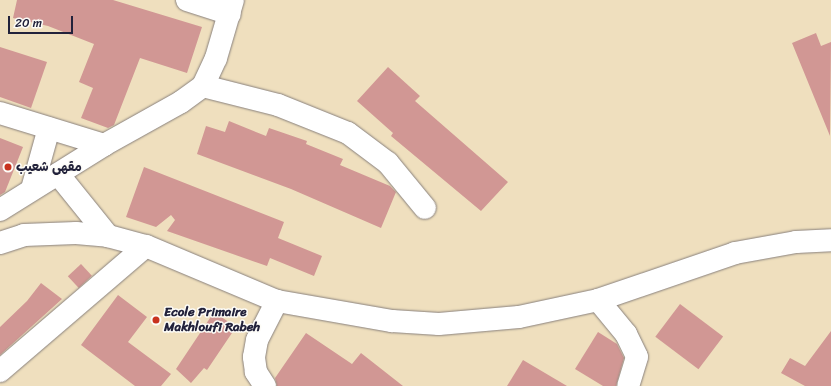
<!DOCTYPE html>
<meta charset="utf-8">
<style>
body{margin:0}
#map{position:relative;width:831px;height:386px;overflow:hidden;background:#efdfbe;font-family:Sriracha,"Playpen Sans Arabic",sans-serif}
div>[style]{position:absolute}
.building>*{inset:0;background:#d19794;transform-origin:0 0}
.roads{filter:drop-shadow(0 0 1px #88807c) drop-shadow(0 0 1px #88807c)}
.street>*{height:22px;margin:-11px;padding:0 11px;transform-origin:11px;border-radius:11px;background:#fff}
.dots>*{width:11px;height:11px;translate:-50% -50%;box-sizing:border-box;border:2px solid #fdfcf7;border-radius:50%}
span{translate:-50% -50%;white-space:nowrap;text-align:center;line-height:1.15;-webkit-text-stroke:3px #fdfcf7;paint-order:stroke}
.poi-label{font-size:13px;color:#22223b;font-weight:700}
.left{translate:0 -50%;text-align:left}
.scale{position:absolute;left:8px;top:16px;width:65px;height:18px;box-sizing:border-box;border:2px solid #22223b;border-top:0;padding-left:5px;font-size:12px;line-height:14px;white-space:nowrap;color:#22223b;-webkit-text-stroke:3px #fdfcf7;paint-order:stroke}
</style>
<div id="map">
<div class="building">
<div style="clip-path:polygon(17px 0,113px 0,202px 27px,187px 73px,140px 58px,114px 125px,108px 128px,81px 118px,93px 88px,79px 82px,94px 44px,48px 26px,13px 18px)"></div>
<div style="clip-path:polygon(816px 33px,821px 46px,831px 42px,830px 136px,792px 43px)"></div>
<div style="clip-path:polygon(0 47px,47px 62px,31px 108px,0 97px)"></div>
<div style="clip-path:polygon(388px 67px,420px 96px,415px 101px,508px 182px,481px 211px,391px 136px,393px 133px,357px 101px)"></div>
<div style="clip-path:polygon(229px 121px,266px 136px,269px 128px,307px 141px,306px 144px,343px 159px,340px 165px,390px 186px,396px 192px,381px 228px,291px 189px,197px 154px,206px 126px,225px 132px)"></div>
<div style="clip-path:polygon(0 138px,23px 147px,5px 192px,0 195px)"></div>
<div style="clip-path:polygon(144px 167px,284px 222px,278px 238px,322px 256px,314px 276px,270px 258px,267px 266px,167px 231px,175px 220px,171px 215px,156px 227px,126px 217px)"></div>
<div style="left:81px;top:264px;width:16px;height:18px;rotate:47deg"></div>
<div style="clip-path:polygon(41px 283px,62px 299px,0 355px,0 327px,27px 301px)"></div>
<div style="clip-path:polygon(118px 295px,147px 317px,128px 342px,171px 374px,161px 386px,135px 386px,81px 345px)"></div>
<div style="left:680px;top:304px;width:54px;height:41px;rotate:37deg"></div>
<div style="clip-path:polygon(214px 312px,236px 327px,207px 370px,204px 368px,191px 383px,176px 369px)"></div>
<div style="clip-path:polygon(831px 331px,831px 386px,805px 386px,781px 373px,790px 358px,805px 366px)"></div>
<div style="clip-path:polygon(598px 332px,617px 344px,624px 358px,616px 386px,603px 386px,575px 369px)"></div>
<div style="clip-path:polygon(306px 333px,352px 364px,361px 353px,403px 386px,277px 386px,275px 378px)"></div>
<div style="clip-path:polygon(523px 360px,567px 386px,507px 386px)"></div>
</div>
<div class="roads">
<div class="street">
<div style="left:187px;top:0;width:45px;rotate:18deg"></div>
<div style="left:203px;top:86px;width:77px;rotate:14.2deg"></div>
<div style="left:278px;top:105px;width:75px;rotate:21.8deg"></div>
<div style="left:348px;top:133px;width:50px;rotate:36.9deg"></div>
<div style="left:388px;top:163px;width:58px;rotate:50.6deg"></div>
<div style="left:0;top:113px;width:109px;rotate:17.1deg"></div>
<div style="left:58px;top:174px;width:80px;rotate:51.1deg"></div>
<div style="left:32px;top:189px;width:63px;rotate:-74.4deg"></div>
<div style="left:0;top:210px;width:123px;rotate:-32deg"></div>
<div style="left:104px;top:145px;width:88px;rotate:-29.2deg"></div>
<div style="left:181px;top:102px;width:27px;rotate:-36deg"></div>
<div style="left:203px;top:86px;width:31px;rotate:-65deg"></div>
<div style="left:216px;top:58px;width:60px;rotate:-73.7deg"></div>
<div style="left:0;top:243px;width:25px;rotate:-18deg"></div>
<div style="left:24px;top:235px;width:52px;rotate:-2.2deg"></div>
<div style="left:76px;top:233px;width:32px;rotate:5deg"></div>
<div style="left:108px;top:236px;width:39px;rotate:15deg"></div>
<div style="left:146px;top:246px;width:142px;rotate:22.8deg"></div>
<div style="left:277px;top:301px;width:117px;rotate:9.9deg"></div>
<div style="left:392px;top:321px;width:47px;rotate:3.7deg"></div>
<div style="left:439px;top:324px;width:80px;rotate:-5deg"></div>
<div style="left:519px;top:317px;width:81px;rotate:-12.1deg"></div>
<div style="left:598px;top:300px;width:145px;rotate:-18.9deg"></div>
<div style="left:735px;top:253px;width:62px;rotate:-10.2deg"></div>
<div style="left:796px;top:242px;width:35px;rotate:-3deg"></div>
<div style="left:598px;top:300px;width:44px;rotate:50.5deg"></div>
<div style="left:626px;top:334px;width:25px;rotate:64deg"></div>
<div style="left:637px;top:357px;width:30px;rotate:107deg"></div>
<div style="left:0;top:371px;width:192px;rotate:-40.6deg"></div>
<div style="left:265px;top:386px;width:17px;rotate:-123deg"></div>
<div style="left:256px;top:372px;width:15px;rotate:-98deg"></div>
<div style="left:254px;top:357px;width:17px;rotate:-80deg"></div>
<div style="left:257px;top:340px;width:44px;rotate:-62.9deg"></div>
</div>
</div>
<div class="dots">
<div style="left:8px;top:167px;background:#c8321e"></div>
<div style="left:156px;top:320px;background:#c8321e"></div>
</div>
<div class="poi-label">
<span class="left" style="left:16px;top:167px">مقهى شعيب</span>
<span class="left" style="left:164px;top:320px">Ecole Primaire<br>Makhloufi Rabeh</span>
</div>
<div class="scale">20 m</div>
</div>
